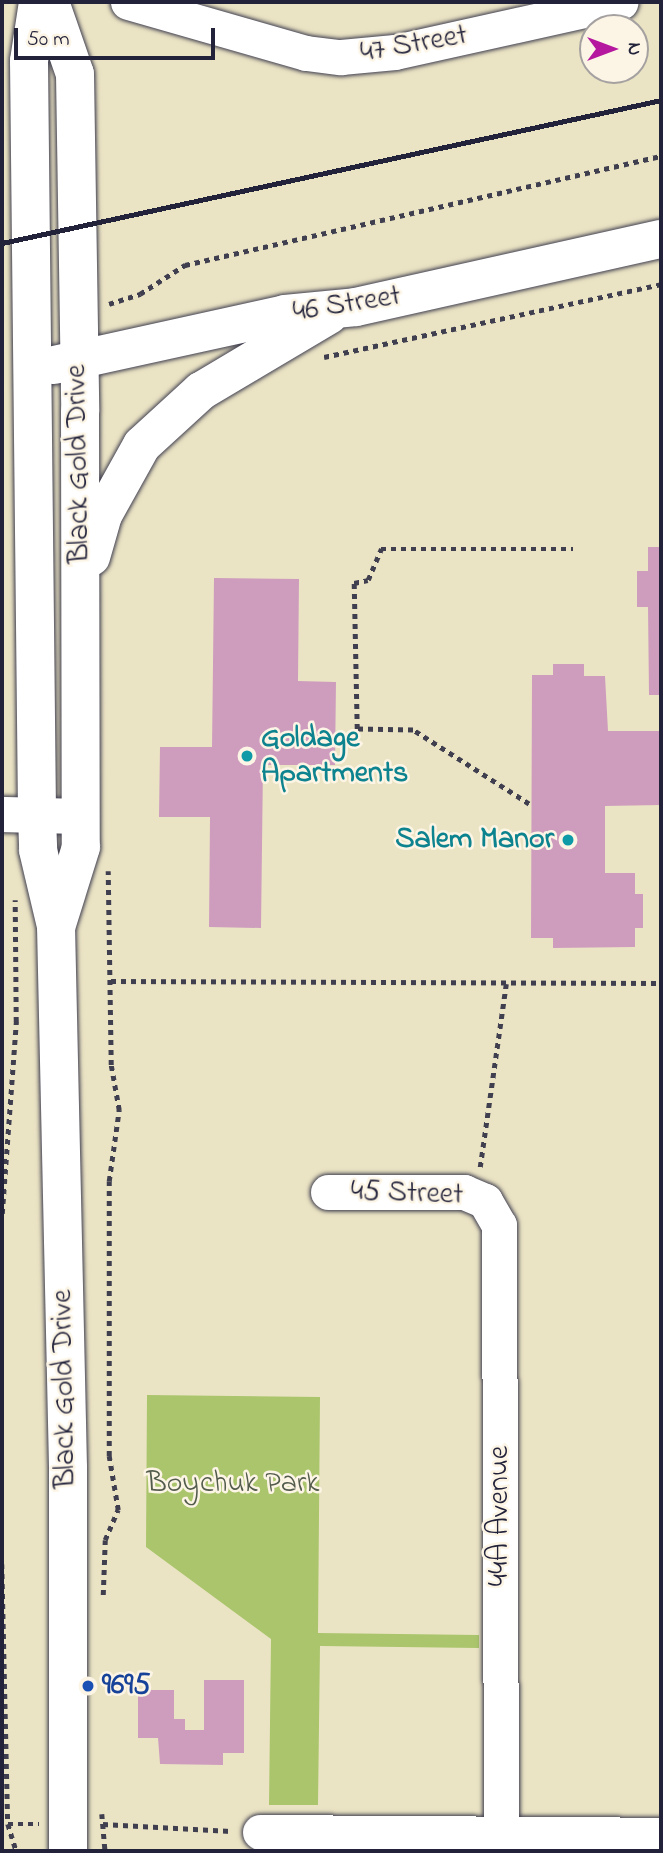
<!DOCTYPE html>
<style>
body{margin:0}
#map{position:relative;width:663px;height:1853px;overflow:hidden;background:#ebe4c4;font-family:"Indie Flower",sans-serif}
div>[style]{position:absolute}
.green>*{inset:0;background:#aac56c}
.building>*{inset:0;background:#ce9dbe}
.path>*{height:4.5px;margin-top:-2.25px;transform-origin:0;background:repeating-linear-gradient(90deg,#403f50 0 5px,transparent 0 10px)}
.roads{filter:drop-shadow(0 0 2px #403f50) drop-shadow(0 0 2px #403f50)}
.minor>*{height:35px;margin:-17.5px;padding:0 17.5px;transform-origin:17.5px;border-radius:17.5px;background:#fff}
.major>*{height:38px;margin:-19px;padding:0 19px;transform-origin:19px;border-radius:19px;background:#fff}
.rail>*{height:5px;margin:-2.5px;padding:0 2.5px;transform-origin:2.5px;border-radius:2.5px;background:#22223b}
.dots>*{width:19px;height:19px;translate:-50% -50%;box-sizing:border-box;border:4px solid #fcf5e5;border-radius:50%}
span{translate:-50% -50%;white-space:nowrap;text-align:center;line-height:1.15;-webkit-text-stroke:5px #fcf5e5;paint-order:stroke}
.street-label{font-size:30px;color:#22223b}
.culture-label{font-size:30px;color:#0d838f;font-weight:700}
.left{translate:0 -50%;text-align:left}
.right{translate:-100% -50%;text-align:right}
.park-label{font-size:30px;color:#525b4c}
.transit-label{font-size:30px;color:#164399;font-weight:700}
.frame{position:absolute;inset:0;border:4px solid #22223b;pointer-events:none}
.north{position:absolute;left:579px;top:14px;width:70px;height:70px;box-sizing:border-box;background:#fcf5e5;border:2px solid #a5a1a1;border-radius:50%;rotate:90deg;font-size:19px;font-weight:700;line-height:28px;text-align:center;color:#22223b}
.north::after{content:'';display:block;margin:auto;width:24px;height:32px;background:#b5179e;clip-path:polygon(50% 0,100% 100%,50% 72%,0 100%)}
.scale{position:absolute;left:14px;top:28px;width:201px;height:32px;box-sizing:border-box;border:4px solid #22223b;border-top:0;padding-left:9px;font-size:21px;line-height:24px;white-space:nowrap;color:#22223b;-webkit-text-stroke:5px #fcf5e5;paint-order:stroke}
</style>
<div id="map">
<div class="green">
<div style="clip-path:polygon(147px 1395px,320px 1397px,318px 1633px,479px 1635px,479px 1648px,320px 1646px,318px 1805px,269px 1805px,271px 1639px,146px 1547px)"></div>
</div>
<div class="building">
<div style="clip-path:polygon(648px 547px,661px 547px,661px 695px,649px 695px,648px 607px,637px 607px,637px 571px,648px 571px)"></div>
<div style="clip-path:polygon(214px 578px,299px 579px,298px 681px,336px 682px,335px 765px,263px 765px,261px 928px,209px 927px,210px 817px,159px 817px,160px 747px,212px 747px)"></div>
<div style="clip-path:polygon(553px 664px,584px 664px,584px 676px,605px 676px,608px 731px,661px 731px,661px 805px,605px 806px,605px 873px,635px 873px,635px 894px,643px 894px,643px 928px,635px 928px,635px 947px,553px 948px,553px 938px,531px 938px,532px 675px,553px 675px)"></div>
<div style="clip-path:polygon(204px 1680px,244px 1680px,244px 1753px,223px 1753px,223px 1765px,160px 1764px,158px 1738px,138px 1738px,138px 1690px,174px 1690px,174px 1719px,185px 1719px,185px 1730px,204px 1730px)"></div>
</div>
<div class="path">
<div style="left:109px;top:304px;width:33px;rotate:-18deg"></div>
<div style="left:140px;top:294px;width:54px;rotate:-32.8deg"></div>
<div style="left:185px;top:265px;width:488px;rotate:-12.9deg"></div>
<div style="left:324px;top:357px;width:345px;rotate:-12.2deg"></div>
<div style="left:529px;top:804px;width:138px;rotate:-147.5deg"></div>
<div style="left:413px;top:730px;width:56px;rotate:-179deg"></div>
<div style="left:357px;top:729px;width:146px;rotate:-91.2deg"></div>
<div style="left:354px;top:583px;width:14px;rotate:-12deg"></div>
<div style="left:368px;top:580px;width:34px;rotate:-67deg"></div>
<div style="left:381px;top:549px;width:192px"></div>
<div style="left:111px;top:981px;width:550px;rotate:0.21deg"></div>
<div style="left:480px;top:1167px;width:185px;rotate:-81.9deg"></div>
<div style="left:2px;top:1214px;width:193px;rotate:-85.8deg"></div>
<div style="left:16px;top:1022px;width:122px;rotate:-90.5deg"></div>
<div style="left:2px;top:1564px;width:260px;rotate:88.7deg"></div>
<div style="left:8px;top:1824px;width:28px;rotate:73deg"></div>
<div style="left:103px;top:1595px;width:55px;rotate:-87.9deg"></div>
<div style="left:105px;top:1540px;width:33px;rotate:-67deg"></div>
<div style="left:118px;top:1510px;width:55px;rotate:-99.5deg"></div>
<div style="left:109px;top:1456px;width:275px;rotate:-90deg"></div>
<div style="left:109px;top:1181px;width:72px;rotate:-82deg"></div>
<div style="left:119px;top:1110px;width:46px;rotate:-100.1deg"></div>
<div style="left:111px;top:1065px;width:194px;rotate:-90.9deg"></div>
<div style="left:102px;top:1814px;width:37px;rotate:85deg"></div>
<div style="left:8px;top:1824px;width:31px"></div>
<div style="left:103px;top:1824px;width:128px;rotate:3.1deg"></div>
</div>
<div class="roads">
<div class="minor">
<div style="left:128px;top:2px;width:185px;rotate:16deg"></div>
<div style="left:306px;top:53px;width:35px;rotate:7deg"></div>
<div style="left:341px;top:57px;width:54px;rotate:-5.3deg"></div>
<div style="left:395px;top:52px;width:231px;rotate:-12.5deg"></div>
<div style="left:2px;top:814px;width:79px;rotate:1.5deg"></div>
<div style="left:328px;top:1192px;width:136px"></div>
<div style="left:464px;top:1192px;width:23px;rotate:23deg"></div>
<div style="left:485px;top:1201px;width:28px;rotate:60deg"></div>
<div style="left:499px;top:1225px;width:609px;rotate:89.81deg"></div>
<div style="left:260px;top:1832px;width:401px;rotate:0.4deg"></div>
</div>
<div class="major">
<div style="left:38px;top:2px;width:60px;rotate:98.7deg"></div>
<div style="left:29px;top:61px;width:755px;rotate:89.39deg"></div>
<div style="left:37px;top:816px;width:34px;rotate:88deg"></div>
<div style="left:38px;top:850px;width:78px;rotate:76.7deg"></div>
<div style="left:56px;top:926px;width:542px;rotate:88.73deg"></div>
<div style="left:68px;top:1468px;width:383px;rotate:90deg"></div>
<div style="left:50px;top:2px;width:76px;rotate:70.9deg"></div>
<div style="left:75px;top:74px;width:337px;rotate:89.1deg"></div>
<div style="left:80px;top:411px;width:436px;rotate:89.9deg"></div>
<div style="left:81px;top:847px;width:81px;rotate:107.3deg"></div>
<div style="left:54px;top:365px;width:237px;rotate:-12.4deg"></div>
<div style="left:285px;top:314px;width:71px;rotate:-5.6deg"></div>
<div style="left:356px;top:307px;width:312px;rotate:-12.6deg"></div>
<div style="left:91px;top:557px;width:44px;rotate:-74.1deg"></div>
<div style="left:103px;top:515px;width:80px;rotate:-60.9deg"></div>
<div style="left:142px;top:445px;width:80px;rotate:-42.5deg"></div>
<div style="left:201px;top:391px;width:149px;rotate:-30.7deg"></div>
</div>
</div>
<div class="rail">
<div style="left:2px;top:243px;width:674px;rotate:-12.24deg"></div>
</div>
<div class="dots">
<div style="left:247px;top:756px;background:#0f9aa8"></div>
<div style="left:568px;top:840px;background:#0f9aa8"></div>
<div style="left:88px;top:1686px;background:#1a4fb4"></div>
</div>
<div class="street-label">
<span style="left:414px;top:45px;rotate:-10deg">47 Street</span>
<span style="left:347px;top:305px;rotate:-9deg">46 Street</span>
<span style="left:79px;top:464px;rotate:-91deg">Black Gold Drive</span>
<span style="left:407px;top:1194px;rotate:2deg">45 Street</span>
<span style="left:65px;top:1389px;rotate:-91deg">Black Gold Drive</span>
<span style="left:500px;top:1516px;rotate:-90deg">44A Avenue</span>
</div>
<div class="culture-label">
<span class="left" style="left:261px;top:756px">Goldage<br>Apartments</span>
<span class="right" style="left:554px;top:840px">Salem Manor</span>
</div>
<div class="park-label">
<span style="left:233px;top:1484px">Boychuk Park</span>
</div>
<div class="transit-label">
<span class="left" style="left:102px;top:1686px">9695</span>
</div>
<div class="frame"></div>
<div class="north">N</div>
<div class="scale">50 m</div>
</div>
